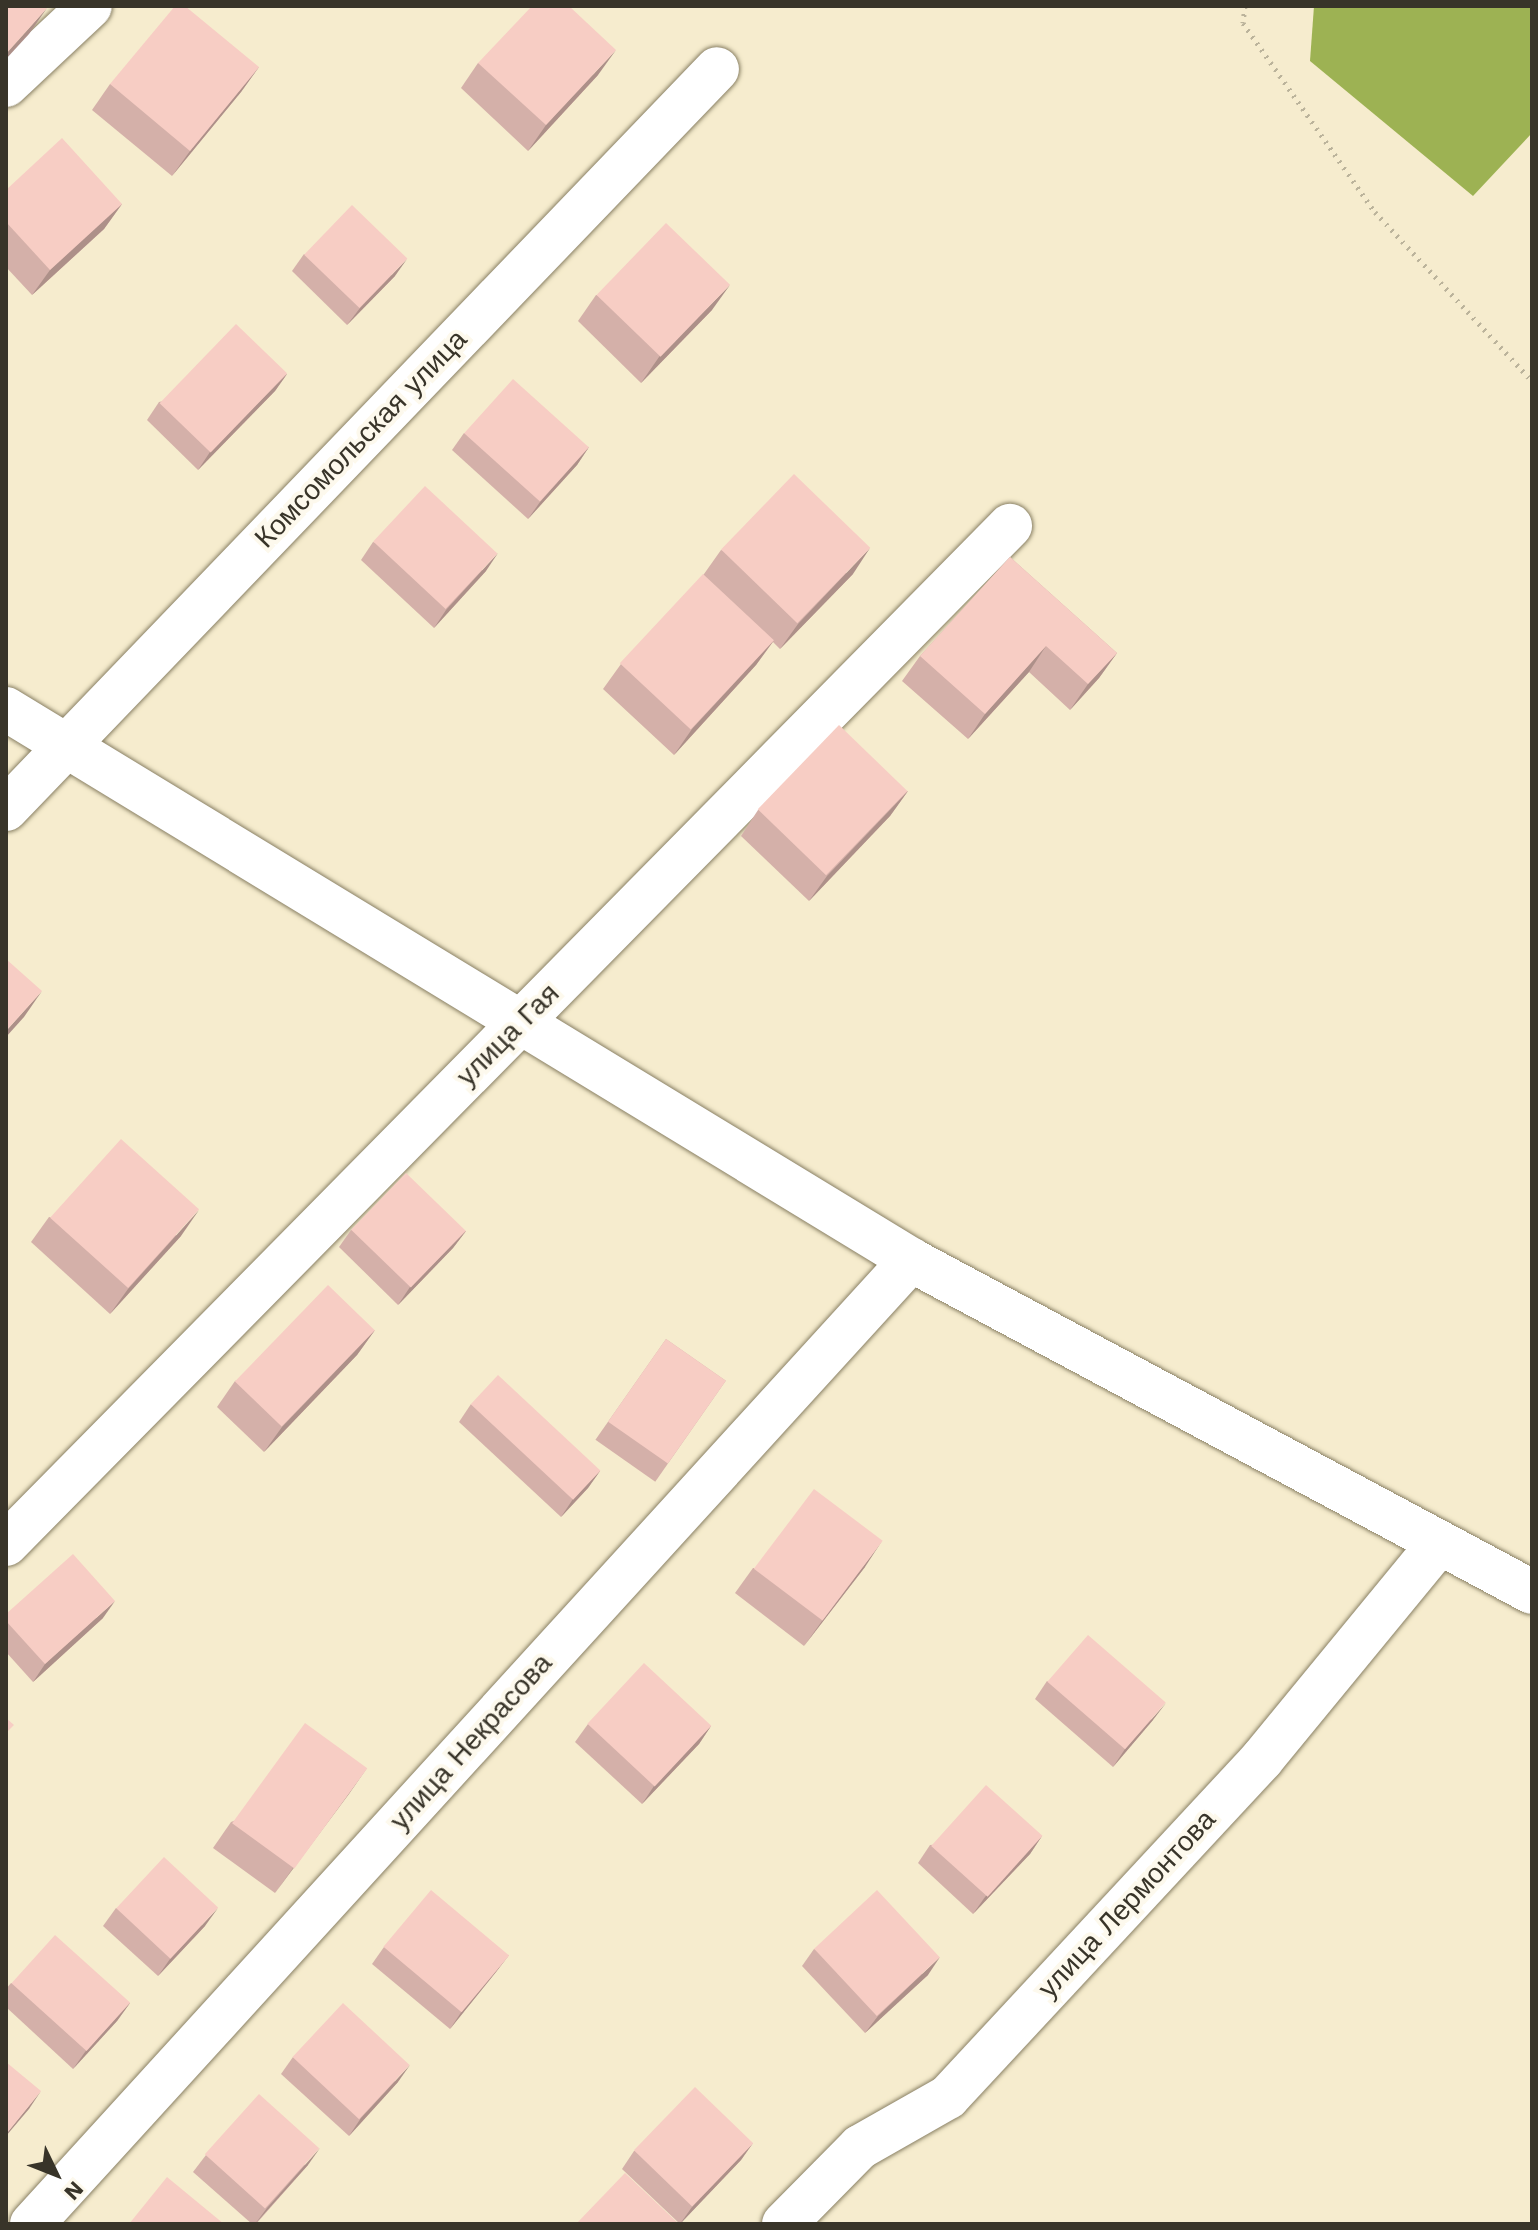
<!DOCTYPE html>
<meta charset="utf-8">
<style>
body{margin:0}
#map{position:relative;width:1538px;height:2230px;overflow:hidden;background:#f6ecce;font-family:"Work Sans",sans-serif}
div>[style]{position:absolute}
.forest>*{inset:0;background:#9db253}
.path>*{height:5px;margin-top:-2.5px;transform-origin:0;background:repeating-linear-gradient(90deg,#bbb39b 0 2px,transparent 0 8px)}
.roads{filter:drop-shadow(0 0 2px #898064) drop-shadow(0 0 2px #898064)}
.minor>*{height:44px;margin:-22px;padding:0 22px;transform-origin:22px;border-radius:22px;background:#fff}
.wall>*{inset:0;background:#d4b0a9;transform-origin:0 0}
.shaded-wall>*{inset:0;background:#ad9089}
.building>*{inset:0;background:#f7cdc4;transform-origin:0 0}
span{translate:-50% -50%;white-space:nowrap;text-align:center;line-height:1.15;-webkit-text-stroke:8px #fdf9ed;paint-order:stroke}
.street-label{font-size:28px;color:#383429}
.frame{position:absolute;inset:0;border:8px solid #383429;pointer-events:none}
.north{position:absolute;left:16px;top:2134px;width:80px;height:80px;-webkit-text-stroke:6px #fdf9ed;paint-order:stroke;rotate:133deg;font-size:22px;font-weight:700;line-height:32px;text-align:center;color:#383429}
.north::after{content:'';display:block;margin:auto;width:28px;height:36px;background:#383429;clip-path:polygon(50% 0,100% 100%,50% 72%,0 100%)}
</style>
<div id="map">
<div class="forest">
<div style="clip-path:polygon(1314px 6px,1532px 6px,1532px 133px,1473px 196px,1310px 61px)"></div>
</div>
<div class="path">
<div style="left:1245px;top:6px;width:17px;rotate:97deg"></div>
<div style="left:1243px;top:23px;width:231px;rotate:55.1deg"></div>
<div style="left:1375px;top:212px;width:231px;rotate:47.1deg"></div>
</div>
<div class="roads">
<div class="minor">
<div style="left:6px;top:85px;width:115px;rotate:-43.2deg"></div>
<div style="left:6px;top:709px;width:1060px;rotate:31.33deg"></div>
<div style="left:911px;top:1260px;width:704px;rotate:28.13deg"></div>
<div style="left:6px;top:809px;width:1026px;rotate:-46.14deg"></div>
<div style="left:6px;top:1544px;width:1430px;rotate:-45.4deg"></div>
<div style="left:32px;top:2224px;width:1305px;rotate:-47.64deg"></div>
<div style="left:784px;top:2224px;width:108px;rotate:-45.4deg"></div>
<div style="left:860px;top:2147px;width:101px;rotate:-29.6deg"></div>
<div style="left:948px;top:2097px;width:461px;rotate:-47.1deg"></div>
<div style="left:1262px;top:1759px;width:274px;rotate:-50.6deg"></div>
</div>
</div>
<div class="wall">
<div style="clip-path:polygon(478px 63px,598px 75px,528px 151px,461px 88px)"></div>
<div style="clip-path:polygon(259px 67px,241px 92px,172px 176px,92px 110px,110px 84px)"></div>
<div style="clip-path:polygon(6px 190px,122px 204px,104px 229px,32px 295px,6px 267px)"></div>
<div style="clip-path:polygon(304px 254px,395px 276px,347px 325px,292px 271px)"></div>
<div style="clip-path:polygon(596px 295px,712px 310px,641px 383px,578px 321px)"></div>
<div style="clip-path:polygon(287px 374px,275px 391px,198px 470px,147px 420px,159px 402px)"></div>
<div style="clip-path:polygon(464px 433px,589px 447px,577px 465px,528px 519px,452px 450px)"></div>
<div style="clip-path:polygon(373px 542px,486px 571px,434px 628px,361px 560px)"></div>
<div style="clip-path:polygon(721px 550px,853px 574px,780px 649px,773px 642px,756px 665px,674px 755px,603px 689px,621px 664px,704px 574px)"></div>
<div style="clip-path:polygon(1010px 557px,1117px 653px,1099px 678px,1070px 710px,1029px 672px,968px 739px,902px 681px,920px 656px)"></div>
<div style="clip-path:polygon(908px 791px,890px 816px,809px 901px,741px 836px,758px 810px)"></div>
<div style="clip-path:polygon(49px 1217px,181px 1236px,110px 1314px,31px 1242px)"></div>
<div style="clip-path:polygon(351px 1230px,466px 1231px,453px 1248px,398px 1305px,339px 1247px)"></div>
<div style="clip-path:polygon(375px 1330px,357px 1355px,264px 1452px,217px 1407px,235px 1381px)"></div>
<div style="left:666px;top:1339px;width:73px;height:123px;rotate:35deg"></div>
<div style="clip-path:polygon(471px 1404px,600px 1471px,588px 1488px,561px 1517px,459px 1422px)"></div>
<div style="clip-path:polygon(865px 1567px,804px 1646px,735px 1593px,753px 1568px)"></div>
<div style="clip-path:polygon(6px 1614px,103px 1618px,33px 1682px,6px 1652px)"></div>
<div style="clip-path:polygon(1047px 1681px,1153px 1720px,1113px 1767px,1035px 1699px)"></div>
<div style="clip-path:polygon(588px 1724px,711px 1726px,699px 1744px,642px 1804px,575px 1742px)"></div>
<div style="clip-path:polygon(367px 1768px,275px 1893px,213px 1848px,231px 1822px)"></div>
<div style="clip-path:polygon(1042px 1836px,1030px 1854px,973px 1914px,918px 1863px,930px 1845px)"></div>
<div style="clip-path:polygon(116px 1908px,205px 1926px,158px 1976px,103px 1926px)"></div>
<div style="clip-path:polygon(384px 1947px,509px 1955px,496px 1972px,450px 2029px,372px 1964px)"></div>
<div style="clip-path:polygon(814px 1949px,928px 1975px,865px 2033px,802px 1966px)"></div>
<div style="clip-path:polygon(11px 1983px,130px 2003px,117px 2021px,73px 2069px,6px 2007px,6px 1989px)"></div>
<div style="clip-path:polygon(293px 2057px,398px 2082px,349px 2136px,281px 2074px)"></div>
<div style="clip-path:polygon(753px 2143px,741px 2160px,680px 2224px,622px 2169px,634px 2151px)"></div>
<div style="clip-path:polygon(206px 2155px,308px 2165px,256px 2224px,252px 2224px,193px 2172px)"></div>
</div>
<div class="shaded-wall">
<div style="clip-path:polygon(47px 8px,29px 34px,6px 59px,6px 54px)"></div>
<div style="clip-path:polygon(616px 50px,598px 75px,528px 151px,546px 125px)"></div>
<div style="clip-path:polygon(259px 67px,241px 92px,172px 176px,190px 151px)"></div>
<div style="clip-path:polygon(122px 204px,104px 229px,32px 295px,50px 270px)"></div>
<div style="clip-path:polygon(407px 259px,395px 276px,347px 325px,360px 308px)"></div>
<div style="clip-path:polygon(730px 285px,712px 310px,641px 383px,659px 357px)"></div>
<div style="clip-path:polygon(287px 374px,275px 391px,198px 470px,210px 452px)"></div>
<div style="clip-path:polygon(589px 447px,577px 465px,528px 519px,540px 502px)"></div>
<div style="clip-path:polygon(870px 548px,853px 574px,780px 649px,798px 624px)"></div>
<div style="clip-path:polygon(498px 553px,486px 571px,434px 628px,446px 610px)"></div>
<div style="clip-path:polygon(774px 640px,756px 665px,674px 755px,692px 729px)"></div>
<div style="clip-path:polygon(1046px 646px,1029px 672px,968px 739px,985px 714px)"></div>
<div style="clip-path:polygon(1117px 653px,1099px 678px,1070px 710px,1088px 684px)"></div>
<div style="clip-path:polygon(908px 791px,890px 816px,809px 901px,827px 876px)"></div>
<div style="clip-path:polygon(42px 991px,24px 1017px,6px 1037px,6px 1031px)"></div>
<div style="clip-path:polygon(199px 1210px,181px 1236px,110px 1314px,128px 1289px)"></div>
<div style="clip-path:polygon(466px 1231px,453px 1248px,398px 1305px,410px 1287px)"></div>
<div style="clip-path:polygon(375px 1330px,357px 1355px,264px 1452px,282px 1427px)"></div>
<div style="clip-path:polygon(600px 1471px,588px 1488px,561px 1517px,573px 1499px)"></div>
<div style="clip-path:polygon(882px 1541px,865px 1567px,804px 1646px,822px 1621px)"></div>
<div style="clip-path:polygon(115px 1601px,103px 1618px,33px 1682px,45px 1664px)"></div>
<div style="clip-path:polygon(1166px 1703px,1153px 1720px,1113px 1767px,1125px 1749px)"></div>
<div style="clip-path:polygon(711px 1726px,699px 1744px,642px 1804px,654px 1786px)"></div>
<div style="clip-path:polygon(367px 1768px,349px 1794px,275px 1893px,293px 1868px)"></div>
<div style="clip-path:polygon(1042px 1836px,1030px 1854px,973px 1914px,985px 1897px)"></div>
<div style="clip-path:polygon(218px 1908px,205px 1926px,158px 1976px,170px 1959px)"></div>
<div style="clip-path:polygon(509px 1955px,496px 1972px,450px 2029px,462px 2011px)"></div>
<div style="clip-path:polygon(940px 1957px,928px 1975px,865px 2033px,878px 2016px)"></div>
<div style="clip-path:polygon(130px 2003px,117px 2021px,73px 2069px,85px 2052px)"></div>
<div style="clip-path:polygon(410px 2065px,398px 2082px,349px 2136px,361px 2118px)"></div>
<div style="clip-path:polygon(41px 2091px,29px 2109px,6px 2136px,6px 2134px)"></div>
<div style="clip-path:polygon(753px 2143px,741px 2160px,680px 2224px,692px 2207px)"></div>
<div style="clip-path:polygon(320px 2148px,308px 2165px,255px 2224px,267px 2208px)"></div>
</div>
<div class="building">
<div style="clip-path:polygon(6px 6px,44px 6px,47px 8px,6px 54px)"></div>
<div style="clip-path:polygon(175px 6px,185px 6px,259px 67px,190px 151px,110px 84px)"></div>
<div style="clip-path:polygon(532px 6px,569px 6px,616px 50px,546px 125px,478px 63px)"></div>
<div style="clip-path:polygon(62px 138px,122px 204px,50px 270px,6px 222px,6px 190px)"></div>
<div style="left:352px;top:205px;width:77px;height:69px;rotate:44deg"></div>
<div style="left:666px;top:223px;width:89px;height:100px;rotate:44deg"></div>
<div style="left:236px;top:324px;width:71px;height:110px;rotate:44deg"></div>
<div style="left:513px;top:379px;width:102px;height:73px;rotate:42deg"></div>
<div style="left:794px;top:474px;width:106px;height:105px;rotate:44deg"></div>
<div style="left:425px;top:486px;width:99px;height:76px;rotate:43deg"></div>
<div style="clip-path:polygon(1010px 557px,1117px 653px,1088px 684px,1046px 646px,985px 714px,920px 656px)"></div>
<div style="left:703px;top:574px;width:97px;height:122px;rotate:43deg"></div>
<div style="left:839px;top:725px;width:95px;height:117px;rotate:44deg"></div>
<div style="clip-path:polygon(6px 959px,42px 991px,6px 1031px)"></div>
<div style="left:121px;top:1139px;width:105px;height:106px;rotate:42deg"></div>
<div style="left:406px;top:1173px;width:83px;height:79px;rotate:44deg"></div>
<div style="left:328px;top:1285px;width:65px;height:134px;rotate:44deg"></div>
<div style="left:666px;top:1339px;width:73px;height:101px;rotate:35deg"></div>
<div style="left:498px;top:1375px;width:140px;height:40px;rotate:43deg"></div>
<div style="left:814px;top:1489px;width:86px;height:100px;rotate:37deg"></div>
<div style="clip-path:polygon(73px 1554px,115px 1601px,45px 1664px,6px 1621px,6px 1614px)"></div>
<div style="left:1088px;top:1635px;width:103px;height:62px;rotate:41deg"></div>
<div style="left:644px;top:1663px;width:92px;height:83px;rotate:43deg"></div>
<div style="clip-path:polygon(6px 1718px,14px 1725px,6px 1733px)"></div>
<div style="left:305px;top:1723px;width:77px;height:124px;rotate:36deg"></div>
<div style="left:986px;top:1785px;width:76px;height:82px;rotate:42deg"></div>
<div style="left:164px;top:1857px;width:74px;height:70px;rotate:43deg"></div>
<div style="left:431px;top:1890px;width:102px;height:74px;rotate:40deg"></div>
<div style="left:877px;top:1890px;width:92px;height:86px;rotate:47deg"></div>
<div style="left:55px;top:1935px;width:101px;height:65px;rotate:42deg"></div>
<div style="left:343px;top:2003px;width:91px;height:74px;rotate:43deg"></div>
<div style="clip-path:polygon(6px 2062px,41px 2091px,7px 2133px,6px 2132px)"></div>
<div style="left:695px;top:2087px;width:81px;height:88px;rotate:44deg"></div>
<div style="left:259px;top:2094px;width:81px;height:81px;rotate:42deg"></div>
<div style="clip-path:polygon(625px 2173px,679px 2224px,576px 2224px)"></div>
<div style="clip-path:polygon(167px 2177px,224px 2224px,129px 2224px)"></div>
</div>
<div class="street-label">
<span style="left:361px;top:439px;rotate:-46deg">Комсомольская улица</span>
<span style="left:508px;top:1035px;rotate:-45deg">улица Гая</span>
<span style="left:471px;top:1742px;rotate:-48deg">улица Некрасова</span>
<span style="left:1127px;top:1904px;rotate:-47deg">улица Лермонтова</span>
</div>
<div class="frame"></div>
<div class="north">N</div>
</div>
